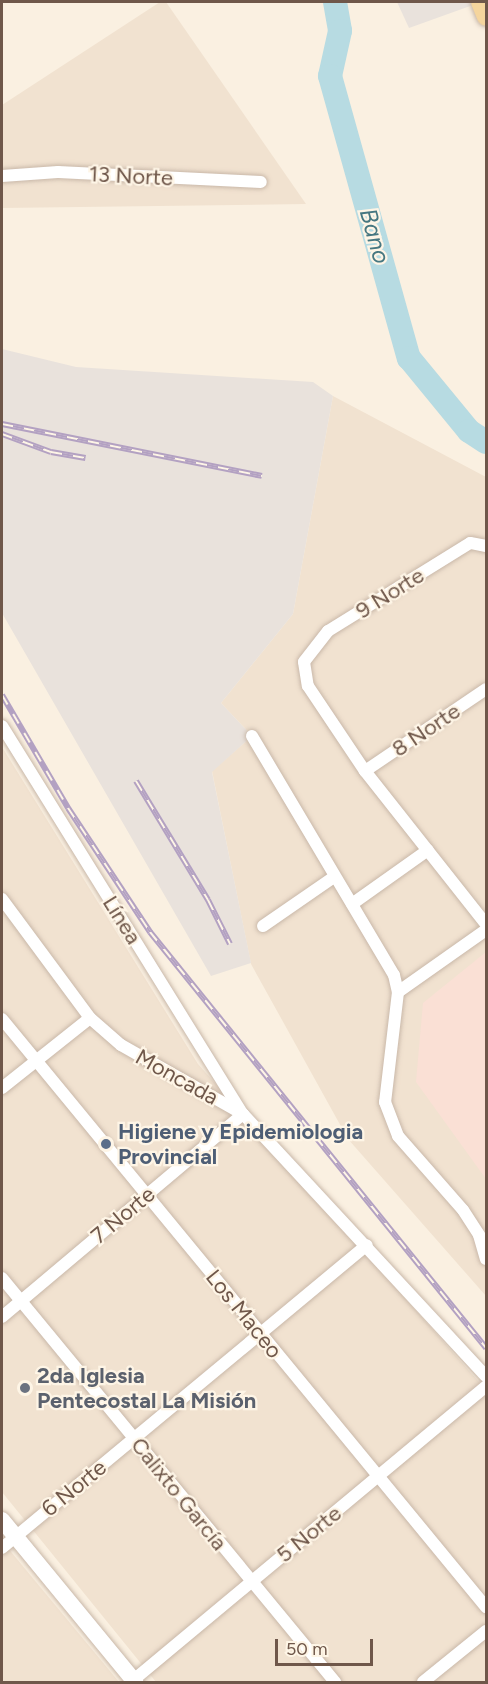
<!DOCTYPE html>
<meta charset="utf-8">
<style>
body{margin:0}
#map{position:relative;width:488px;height:1684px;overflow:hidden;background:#faf0e1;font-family:Figtree,sans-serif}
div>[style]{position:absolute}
.residential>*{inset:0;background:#f1e2d0}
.commercial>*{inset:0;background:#fae0d5}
.industrial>*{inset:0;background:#e9e2dc}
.river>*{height:24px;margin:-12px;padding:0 12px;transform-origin:12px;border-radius:12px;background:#b7dbe2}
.roads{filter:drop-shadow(0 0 2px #c9b8a9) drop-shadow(0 0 2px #c9b8a9)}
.minor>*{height:12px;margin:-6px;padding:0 6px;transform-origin:6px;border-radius:6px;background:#fff}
.secondary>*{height:16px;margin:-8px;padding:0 8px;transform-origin:8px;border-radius:8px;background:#fff}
.primary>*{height:18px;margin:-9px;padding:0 9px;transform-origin:9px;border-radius:9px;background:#f5d59d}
.rail>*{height:6px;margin-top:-3px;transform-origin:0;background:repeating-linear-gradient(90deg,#fef5e6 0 11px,#b3a1c2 0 22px);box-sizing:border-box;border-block:2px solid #b3a1c2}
.dots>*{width:16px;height:16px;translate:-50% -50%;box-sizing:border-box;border:3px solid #fef5e6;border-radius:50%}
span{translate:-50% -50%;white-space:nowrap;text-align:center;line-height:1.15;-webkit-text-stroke:4.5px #fef5e6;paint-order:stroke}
.street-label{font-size:22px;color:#6f574a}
.service-label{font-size:22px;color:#4e5e75;font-weight:700}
.left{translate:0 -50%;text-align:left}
.worship-label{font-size:22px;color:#5b616d;font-weight:700}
.water-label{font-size:24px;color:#467781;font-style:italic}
.frame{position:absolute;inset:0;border:3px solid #6f574a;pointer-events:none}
.scale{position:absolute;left:275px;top:1639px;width:98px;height:27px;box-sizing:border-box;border:3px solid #6f574a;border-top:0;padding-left:8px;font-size:18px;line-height:21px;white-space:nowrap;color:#6f574a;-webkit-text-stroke:4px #fef5e6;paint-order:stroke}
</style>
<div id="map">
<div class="residential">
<div style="clip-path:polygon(160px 2px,166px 2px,306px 204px,2px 208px,2px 105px)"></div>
<div style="clip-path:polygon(333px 396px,486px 477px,486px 1296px,348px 1139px,251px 964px,212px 771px,252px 736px,221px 703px,293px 614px)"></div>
<div style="clip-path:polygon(2px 747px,198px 1064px,486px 1390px,486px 1682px,156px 1682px,2px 1492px)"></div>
<div style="clip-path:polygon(2px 1541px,119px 1682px,2px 1682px)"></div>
</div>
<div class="commercial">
<div style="clip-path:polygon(486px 952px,486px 1179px,416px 1082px,423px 1003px)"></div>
</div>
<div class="industrial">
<div style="clip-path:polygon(397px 2px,472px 2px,473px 5px,409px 28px)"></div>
<div style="clip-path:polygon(2px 349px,76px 367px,313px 382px,333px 396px,293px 614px,221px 703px,252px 736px,212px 772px,251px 963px,211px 976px,2px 613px)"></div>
</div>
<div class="river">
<div style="left:335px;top:2px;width:29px;rotate:80deg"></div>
<div style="left:340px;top:31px;width:46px;rotate:102.5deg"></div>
<div style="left:330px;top:76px;width:293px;rotate:74.4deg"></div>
<div style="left:409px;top:358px;width:94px;rotate:50.6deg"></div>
<div style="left:469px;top:431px;width:20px;rotate:33deg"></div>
</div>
<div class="roads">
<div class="minor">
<div style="left:2px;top:176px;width:56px;rotate:-4.1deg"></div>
<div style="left:58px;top:172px;width:203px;rotate:2.8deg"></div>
<div style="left:486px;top:546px;width:16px;rotate:-169deg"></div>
<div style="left:470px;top:543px;width:167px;rotate:148.2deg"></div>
<div style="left:328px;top:631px;width:39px;rotate:128deg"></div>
<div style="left:304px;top:662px;width:24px;rotate:81deg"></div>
<div style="left:308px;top:686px;width:102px;rotate:56.2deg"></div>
<div style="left:365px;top:771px;width:195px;rotate:51.7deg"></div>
<div style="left:2px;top:726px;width:457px;rotate:58.2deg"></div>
<div style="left:243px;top:1114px;width:315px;rotate:139.9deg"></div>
<div style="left:252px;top:736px;width:278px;rotate:59.3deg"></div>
<div style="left:394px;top:975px;width:17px;rotate:77deg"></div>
<div style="left:398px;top:992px;width:111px;rotate:96.7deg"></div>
<div style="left:385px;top:1102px;width:36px;rotate:69deg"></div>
<div style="left:398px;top:1136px;width:98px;rotate:48.7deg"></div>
<div style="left:463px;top:1210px;width:30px;rotate:57deg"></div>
<div style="left:479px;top:1235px;width:25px;rotate:74deg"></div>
<div style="left:365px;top:771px;width:146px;rotate:-34.1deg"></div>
<div style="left:2px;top:899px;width:148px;rotate:53.5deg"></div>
<div style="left:90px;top:1018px;width:41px;rotate:41.1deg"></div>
<div style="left:121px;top:1045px;width:140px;rotate:29.5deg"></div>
<div style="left:243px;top:1114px;width:357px;rotate:47.2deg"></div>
<div style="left:352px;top:904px;width:93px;rotate:-35.4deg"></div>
<div style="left:263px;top:926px;width:86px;rotate:-34.6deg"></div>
<div style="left:398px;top:992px;width:108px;rotate:-35.2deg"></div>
<div style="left:2px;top:1019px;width:762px;rotate:50.54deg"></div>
<div style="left:2px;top:1088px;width:112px;rotate:-38.5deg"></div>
<div style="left:2px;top:1278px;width:524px;rotate:50.5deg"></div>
<div style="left:2px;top:1548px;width:474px;rotate:-39.7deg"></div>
<div style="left:131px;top:1682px;width:462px;rotate:-39.8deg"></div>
<div style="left:423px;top:1682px;width:81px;rotate:-39deg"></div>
</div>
<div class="secondary">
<div style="left:2px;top:1520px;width:210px;rotate:50.6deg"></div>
</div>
<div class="primary">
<div style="left:480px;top:2px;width:16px;rotate:68deg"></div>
</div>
</div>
<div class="rail">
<div style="left:2px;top:424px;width:265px;rotate:11.3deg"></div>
<div style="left:2px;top:434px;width:52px;rotate:20.2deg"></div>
<div style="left:51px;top:452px;width:35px;rotate:10deg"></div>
<div style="left:2px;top:695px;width:131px;rotate:59.7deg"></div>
<div style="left:68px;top:808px;width:149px;rotate:56.5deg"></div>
<div style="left:150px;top:932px;width:535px;rotate:51.07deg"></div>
<div style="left:136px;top:781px;width:139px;rotate:58.8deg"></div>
<div style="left:208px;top:900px;width:49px;rotate:63.4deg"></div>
</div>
<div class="dots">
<div style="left:106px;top:1144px;background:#5c6f8a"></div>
<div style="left:25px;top:1388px;background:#6b7280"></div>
</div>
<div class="street-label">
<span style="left:131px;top:176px;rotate:3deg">13 Norte</span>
<span style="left:390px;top:593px;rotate:-32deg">9 Norte</span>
<span style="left:426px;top:730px;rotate:-34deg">8 Norte</span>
<span style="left:122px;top:920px;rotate:58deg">Línea</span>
<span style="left:177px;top:1077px;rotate:29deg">Moncada</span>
<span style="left:123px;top:1215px;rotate:-40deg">7 Norte</span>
<span style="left:244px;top:1314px;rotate:51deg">Los Maceo</span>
<span style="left:74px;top:1488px;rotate:-39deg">6 Norte</span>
<span style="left:179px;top:1494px;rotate:51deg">Calixto García</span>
<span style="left:309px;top:1534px;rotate:-39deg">5 Norte</span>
</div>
<div class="service-label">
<span class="left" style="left:118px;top:1144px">Higiene y Epidemiologia<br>Provincial</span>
</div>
<div class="worship-label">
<span class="left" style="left:37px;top:1388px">2da Iglesia<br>Pentecostal La Misión</span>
</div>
<div class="water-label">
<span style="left:375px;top:236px;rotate:74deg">Bano</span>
</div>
<div class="frame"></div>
<div class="scale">50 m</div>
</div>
